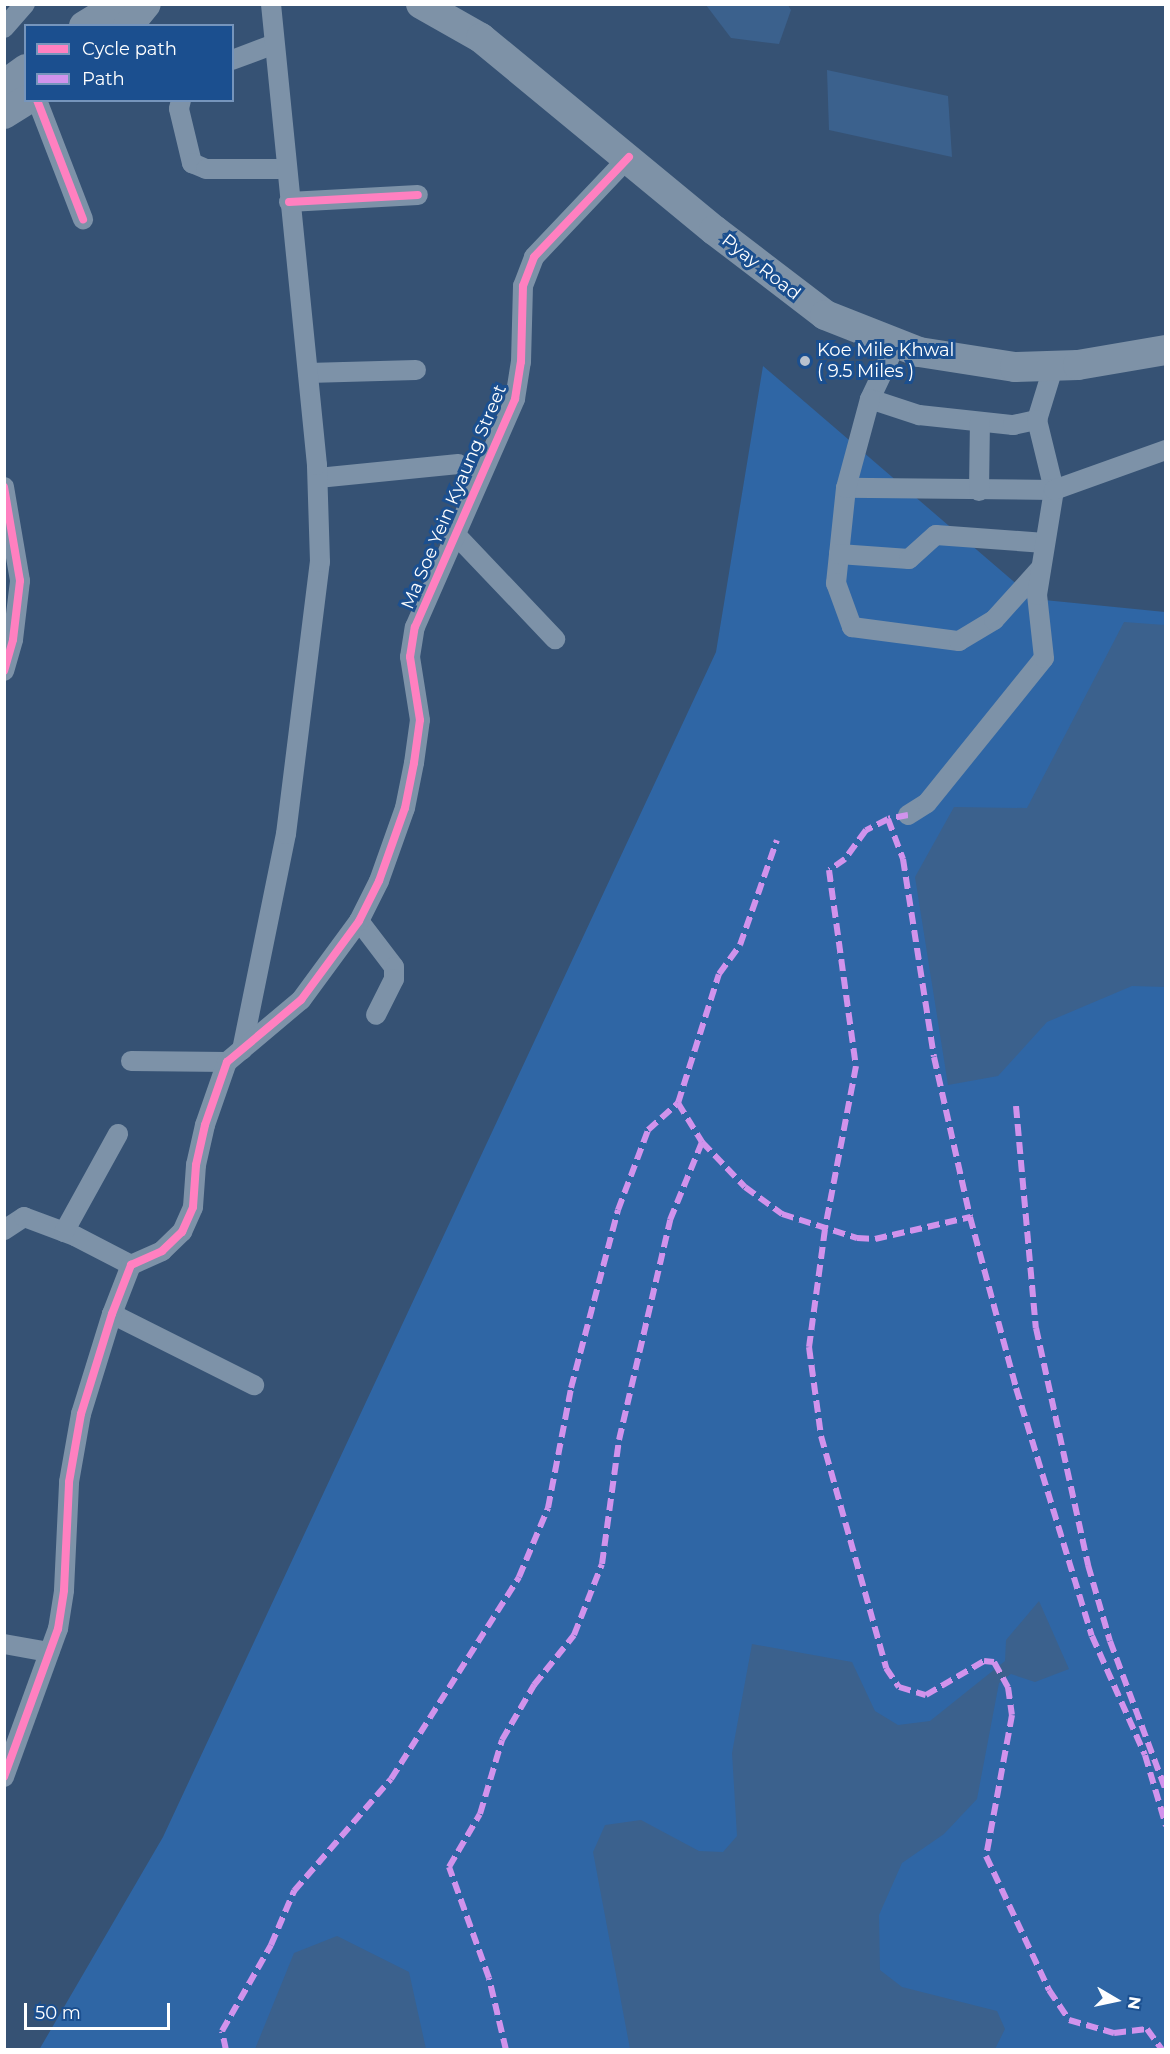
<!DOCTYPE html>
<style>
body{margin:0}
#map{position:relative;width:1170px;height:2054px;overflow:hidden;background:#365274;font-family:Montserrat,sans-serif}
div>[style]{position:absolute}
.green>*{inset:0;background:#2f66a5}
.water>*{inset:0;background:#3b618d}
.minor>*{height:20px;margin:-10px;padding:0 10px;transform-origin:10px;border-radius:10px;background:#7d92a8}
.highway>*{height:30px;margin:-15px;padding:0 15px;transform-origin:15px;border-radius:15px;background:#7e92a7}
.quiet>*{height:6px;margin-top:-3px;transform-origin:0;background:repeating-linear-gradient(90deg,#d193ec 0 12px,transparent 0 18px)}
.cycleway>*{height:8px;margin:-4px;padding:0 4px;transform-origin:4px;border-radius:4px;background:#ff80c0}
.dots>*{width:16px;height:16px;translate:-50% -50%;box-sizing:border-box;border:3px solid #1b4f8f;border-radius:50%}
span{translate:-50% -50%;white-space:nowrap;text-align:center;line-height:1.15;-webkit-text-stroke:6px #1b4f8f;paint-order:stroke}
.street-label{font-size:18px;color:#fff}
.poi-label{font-size:18px;color:#fff}
.left{translate:0 -50%;text-align:left}
.frame{position:absolute;inset:0;border:6px solid #fff;pointer-events:none}
.legend{position:absolute;left:24px;top:24px;width:210px;height:78px;box-sizing:border-box;background:#1b4f8f;border:2px solid #7695bc;margin:0;padding:8px 10px;list-style:none;font-size:18px;color:#fff}
.legend li{display:flex;align-items:center;gap:12px;height:30px}
.legend b{width:30px;border:2px solid #7695bc}
.north{position:absolute;left:1086px;top:1970px;width:60px;height:60px;-webkit-text-stroke:4px #1b4f8f;paint-order:stroke;rotate:99deg;font-size:16px;font-weight:700;line-height:24px;text-align:center;color:#fff}
.north::after{content:'';display:block;margin:auto;width:21px;height:27px;background:#fff;clip-path:polygon(50% 0,100% 100%,50% 72%,0 100%)}
.scale{position:absolute;left:24px;top:2003px;width:146px;height:27px;box-sizing:border-box;border:3px solid #fff;border-top:0;padding-left:8px;font-size:18px;line-height:21px;white-space:nowrap;color:#fff;-webkit-text-stroke:4px #1b4f8f;paint-order:stroke}
</style>
<div id="map">
<div class="green">
<div style="clip-path:polygon(763px 366px,1034px 599px,1165px 612px,1165px 2049px,39px 2050px,163px 1837px,716px 652px)"></div>
</div>
<div class="water">
<div style="clip-path:polygon(706px 5px,788px 5px,791px 10px,779px 44px,731px 38px)"></div>
<div style="clip-path:polygon(827px 70px,948px 96px,952px 157px,829px 130px)"></div>
<div style="clip-path:polygon(1124px 622px,1165px 625px,1165px 987px,1132px 986px,1047px 1022px,998px 1076px,948px 1085px,915px 877px,954px 807px,1027px 808px)"></div>
<div style="clip-path:polygon(1039px 1601px,1069px 1669px,1035px 1682px,1011px 1674px,999px 1683px,977px 1799px,944px 1834px,902px 1863px,879px 1915px,880px 1970px,902px 1987px,997px 2011px,1005px 2029px,995px 2049px,630px 2049px,593px 1852px,605px 1825px,641px 1820px,699px 1851px,723px 1852px,737px 1836px,732px 1753px,752px 1644px,852px 1662px,875px 1711px,898px 1725px,930px 1721px,1005px 1661px,1006px 1640px)"></div>
<div style="clip-path:polygon(337px 1936px,409px 1972px,426px 2049px,255px 2049px,294px 1953px)"></div>
</div>
<div class="minor">
<div style="left:4px;top:28px;width:32px;rotate:-49deg"></div>
<div style="left:232px;top:60px;width:43px;rotate:-20.6deg"></div>
<div style="left:37px;top:100px;width:128px;rotate:68.9deg"></div>
<div style="left:181px;top:100px;width:9px;rotate:103deg"></div>
<div style="left:179px;top:109px;width:56px;rotate:76.5deg"></div>
<div style="left:192px;top:163px;width:15px;rotate:23deg"></div>
<div style="left:206px;top:169px;width:80px"></div>
<div style="left:289px;top:202px;width:129px;rotate:-3.1deg"></div>
<div style="left:896px;top:344px;width:61px;rotate:115.3deg"></div>
<div style="left:870px;top:399px;width:52px;rotate:18.1deg"></div>
<div style="left:919px;top:415px;width:95px;rotate:6.1deg"></div>
<div style="left:1013px;top:425px;width:25px;rotate:-12deg"></div>
<div style="left:1037px;top:420px;width:54px;rotate:-72.9deg"></div>
<div style="left:308px;top:373px;width:108px;rotate:-1.6deg"></div>
<div style="left:1037px;top:420px;width:72px;rotate:76.3deg"></div>
<div style="left:1054px;top:490px;width:208px;rotate:-179.4deg"></div>
<div style="left:846px;top:488px;width:96px;rotate:96deg"></div>
<div style="left:836px;top:583px;width:47px;rotate:70deg"></div>
<div style="left:852px;top:627px;width:108px;rotate:7.5deg"></div>
<div style="left:959px;top:641px;width:41px;rotate:-31deg"></div>
<div style="left:994px;top:620px;width:70px;rotate:-47.9deg"></div>
<div style="left:318px;top:478px;width:141px;rotate:-5.7deg"></div>
<div style="left:4px;top:487px;width:95px;rotate:80.3deg"></div>
<div style="left:20px;top:581px;width:59px;rotate:96.8deg"></div>
<div style="left:13px;top:640px;width:32px;rotate:106deg"></div>
<div style="left:846px;top:488px;width:92px;rotate:-74.9deg"></div>
<div style="left:979px;top:491px;width:69px;rotate:-89.2deg"></div>
<div style="left:456px;top:535px;width:144px;rotate:46.4deg"></div>
<div style="left:839px;top:554px;width:70px;rotate:4.1deg"></div>
<div style="left:909px;top:559px;width:36px;rotate:-42deg"></div>
<div style="left:936px;top:535px;width:109px;rotate:4.2deg"></div>
<div style="left:908px;top:815px;width:22px;rotate:-32deg"></div>
<div style="left:927px;top:803px;width:186px;rotate:-51.1deg"></div>
<div style="left:1044px;top:658px;width:63px;rotate:-96.3deg"></div>
<div style="left:1037px;top:595px;width:106px;rotate:-80.8deg"></div>
<div style="left:1054px;top:490px;width:119px;rotate:-19.7deg"></div>
<div style="left:359px;top:921px;width:58px;rotate:52.7deg"></div>
<div style="left:394px;top:967px;width:12px;rotate:90deg"></div>
<div style="left:394px;top:979px;width:40px;rotate:116.6deg"></div>
<div style="left:242px;top:1050px;width:220px;rotate:-78.5deg"></div>
<div style="left:286px;top:834px;width:274px;rotate:-82.9deg"></div>
<div style="left:320px;top:562px;width:97px;rotate:-91.8deg"></div>
<div style="left:317px;top:465px;width:463px;rotate:-95.7deg"></div>
<div style="left:131px;top:1061px;width:96px;rotate:0.6deg"></div>
<div style="left:4px;top:1230px;width:24px;rotate:-33deg"></div>
<div style="left:24px;top:1217px;width:54px;rotate:20.4deg"></div>
<div style="left:75px;top:1236px;width:63px;rotate:27.4deg"></div>
<div style="left:64px;top:1232px;width:112px;rotate:-61.1deg"></div>
<div style="left:112px;top:1314px;width:159px;rotate:26.6deg"></div>
<div style="left:4px;top:1644px;width:46px;rotate:10.1deg"></div>
<div style="left:4px;top:1777px;width:158px;rotate:-70deg"></div>
<div style="left:58px;top:1629px;width:39px;rotate:-81deg"></div>
<div style="left:64px;top:1590px;width:108px;rotate:-87.3deg"></div>
<div style="left:69px;top:1482px;width:69px;rotate:-80deg"></div>
<div style="left:81px;top:1414px;width:105px;rotate:-72.8deg"></div>
<div style="left:112px;top:1314px;width:53px;rotate:-68.8deg"></div>
<div style="left:131px;top:1265px;width:34px;rotate:-24deg"></div>
<div style="left:162px;top:1251px;width:28px;rotate:-44deg"></div>
<div style="left:182px;top:1232px;width:27px;rotate:-66deg"></div>
<div style="left:193px;top:1207px;width:42px;rotate:-85.9deg"></div>
<div style="left:196px;top:1165px;width:41px;rotate:-77.3deg"></div>
<div style="left:205px;top:1125px;width:67px;rotate:-70.8deg"></div>
<div style="left:227px;top:1062px;width:97px;rotate:-40deg"></div>
<div style="left:301px;top:1000px;width:98px;rotate:-53.7deg"></div>
<div style="left:359px;top:921px;width:45px;rotate:-63.4deg"></div>
<div style="left:379px;top:881px;width:77px;rotate:-70.4deg"></div>
<div style="left:405px;top:808px;width:46px;rotate:-78.7deg"></div>
<div style="left:414px;top:763px;width:43px;rotate:-82.1deg"></div>
<div style="left:420px;top:720px;width:64px;rotate:-99deg"></div>
<div style="left:410px;top:657px;width:30px;rotate:-81deg"></div>
<div style="left:415px;top:627px;width:249px;rotate:-66.3deg"></div>
<div style="left:515px;top:399px;width:37px;rotate:-81deg"></div>
<div style="left:521px;top:362px;width:76px;rotate:-88.5deg"></div>
<div style="left:523px;top:286px;width:31px;rotate:-69deg"></div>
<div style="left:534px;top:257px;width:138px;rotate:-46.5deg"></div>
</div>
<div class="highway">
<div style="left:421px;top:4px;width:69px;rotate:29.5deg"></div>
<div style="left:481px;top:38px;width:302px;rotate:39.5deg"></div>
<div style="left:714px;top:230px;width:140px;rotate:37.4deg"></div>
<div style="left:825px;top:315px;width:101px;rotate:21.5deg"></div>
<div style="left:919px;top:352px;width:97px;rotate:8.9deg"></div>
<div style="left:1015px;top:367px;width:63px;rotate:-1.8deg"></div>
<div style="left:1078px;top:365px;width:89px;rotate:-9.7deg"></div>
<div style="left:84px;top:26px;width:42px;rotate:-31.4deg"></div>
<div style="left:128px;top:26px;width:28px;rotate:-51deg"></div>
<div style="left:4px;top:85px;width:27px;rotate:-36deg"></div>
<div style="left:4px;top:114px;width:26px;rotate:-32deg"></div>
</div>
<div class="quiet">
<div style="left:908px;top:815px;width:20px;rotate:169deg"></div>
<div style="left:888px;top:819px;width:43px;rotate:69.4deg"></div>
<div style="left:903px;top:859px;width:200px;rotate:81.1deg"></div>
<div style="left:934px;top:1057px;width:164px;rotate:77.3deg"></div>
<div style="left:970px;top:1217px;width:177px;rotate:74.9deg"></div>
<div style="left:1016px;top:1388px;width:259px;rotate:73deg"></div>
<div style="left:1092px;top:1636px;width:130px;rotate:66deg"></div>
<div style="left:1145px;top:1755px;width:74px;rotate:73.5deg"></div>
<div style="left:888px;top:819px;width:25px;rotate:153deg"></div>
<div style="left:866px;top:830px;width:36px;rotate:126deg"></div>
<div style="left:845px;top:859px;width:19px;rotate:145deg"></div>
<div style="left:829px;top:870px;width:198px;rotate:82.2deg"></div>
<div style="left:856px;top:1066px;width:166px;rotate:100.8deg"></div>
<div style="left:825px;top:1229px;width:119px;rotate:97.7deg"></div>
<div style="left:809px;top:1347px;width:90px;rotate:82.3deg"></div>
<div style="left:821px;top:1436px;width:241px;rotate:74.3deg"></div>
<div style="left:886px;top:1668px;width:23px;rotate:56deg"></div>
<div style="left:899px;top:1687px;width:28px;rotate:17deg"></div>
<div style="left:926px;top:1695px;width:67px;rotate:-30.4deg"></div>
<div style="left:984px;top:1661px;width:10px;rotate:6deg"></div>
<div style="left:994px;top:1662px;width:29px;rotate:61deg"></div>
<div style="left:1008px;top:1687px;width:28px;rotate:82deg"></div>
<div style="left:1012px;top:1715px;width:143px;rotate:100.4deg"></div>
<div style="left:986px;top:1856px;width:148px;rotate:64.8deg"></div>
<div style="left:1049px;top:1990px;width:36px;rotate:56deg"></div>
<div style="left:1069px;top:2020px;width:47px;rotate:16.1deg"></div>
<div style="left:1114px;top:2033px;width:33px;rotate:-7deg"></div>
<div style="left:1147px;top:2029px;width:26px;rotate:54deg"></div>
<div style="left:678px;top:1103px;width:46px;rotate:58.4deg"></div>
<div style="left:702px;top:1142px;width:62px;rotate:46.3deg"></div>
<div style="left:745px;top:1187px;width:46px;rotate:36.1deg"></div>
<div style="left:782px;top:1214px;width:79px;rotate:17.7deg"></div>
<div style="left:857px;top:1238px;width:18px;rotate:3deg"></div>
<div style="left:875px;top:1239px;width:98px;rotate:-13deg"></div>
<div style="left:1016px;top:1106px;width:223px;rotate:84.9deg"></div>
<div style="left:1036px;top:1328px;width:243px;rotate:77.6deg"></div>
<div style="left:1088px;top:1565px;width:79px;rotate:73.9deg"></div>
<div style="left:1110px;top:1641px;width:160px;rotate:69.5deg"></div>
<div style="left:226px;top:2050px;width:19px;rotate:-102deg"></div>
<div style="left:222px;top:2031px;width:99px;rotate:-60.3deg"></div>
<div style="left:271px;top:1945px;width:59px;rotate:-66.9deg"></div>
<div style="left:294px;top:1891px;width:148px;rotate:-49.1deg"></div>
<div style="left:391px;top:1779px;width:239px;rotate:-57.6deg"></div>
<div style="left:519px;top:1577px;width:75px;rotate:-67.2deg"></div>
<div style="left:548px;top:1508px;width:122px;rotate:-79.1deg"></div>
<div style="left:571px;top:1388px;width:184px;rotate:-75.2deg"></div>
<div style="left:618px;top:1210px;width:85px;rotate:-69.4deg"></div>
<div style="left:648px;top:1130px;width:40px;rotate:-42deg"></div>
<div style="left:678px;top:1103px;width:135px;rotate:-72.4deg"></div>
<div style="left:719px;top:974px;width:36px;rotate:-54deg"></div>
<div style="left:740px;top:945px;width:111px;rotate:-70.6deg"></div>
<div style="left:506px;top:2050px;width:74px;rotate:-103.3deg"></div>
<div style="left:489px;top:1978px;width:118px;rotate:-109.8deg"></div>
<div style="left:449px;top:1867px;width:61px;rotate:-59.7deg"></div>
<div style="left:480px;top:1814px;width:77px;rotate:-73.4deg"></div>
<div style="left:502px;top:1740px;width:64px;rotate:-59.8deg"></div>
<div style="left:534px;top:1685px;width:64px;rotate:-51.3deg"></div>
<div style="left:574px;top:1635px;width:76px;rotate:-68.5deg"></div>
<div style="left:602px;top:1564px;width:125px;rotate:-82.2deg"></div>
<div style="left:619px;top:1440px;width:226px;rotate:-76.9deg"></div>
<div style="left:670px;top:1220px;width:84px;rotate:-67.7deg"></div>
</div>
<div class="cycleway">
<div style="left:37px;top:100px;width:128px;rotate:68.9deg"></div>
<div style="left:289px;top:202px;width:129px;rotate:-3.1deg"></div>
<div style="left:4px;top:487px;width:95px;rotate:80.3deg"></div>
<div style="left:20px;top:581px;width:59px;rotate:96.8deg"></div>
<div style="left:13px;top:640px;width:32px;rotate:106deg"></div>
<div style="left:4px;top:1777px;width:158px;rotate:-70deg"></div>
<div style="left:58px;top:1629px;width:39px;rotate:-81deg"></div>
<div style="left:64px;top:1590px;width:108px;rotate:-87.3deg"></div>
<div style="left:69px;top:1482px;width:69px;rotate:-80deg"></div>
<div style="left:81px;top:1414px;width:105px;rotate:-72.8deg"></div>
<div style="left:112px;top:1314px;width:53px;rotate:-68.8deg"></div>
<div style="left:131px;top:1265px;width:34px;rotate:-24deg"></div>
<div style="left:162px;top:1251px;width:28px;rotate:-44deg"></div>
<div style="left:182px;top:1232px;width:27px;rotate:-66deg"></div>
<div style="left:193px;top:1207px;width:42px;rotate:-85.9deg"></div>
<div style="left:196px;top:1165px;width:41px;rotate:-77.3deg"></div>
<div style="left:205px;top:1125px;width:67px;rotate:-70.8deg"></div>
<div style="left:227px;top:1062px;width:97px;rotate:-40deg"></div>
<div style="left:301px;top:1000px;width:98px;rotate:-53.7deg"></div>
<div style="left:359px;top:921px;width:45px;rotate:-63.4deg"></div>
<div style="left:379px;top:881px;width:77px;rotate:-70.4deg"></div>
<div style="left:405px;top:808px;width:46px;rotate:-78.7deg"></div>
<div style="left:414px;top:763px;width:43px;rotate:-82.1deg"></div>
<div style="left:420px;top:720px;width:64px;rotate:-99deg"></div>
<div style="left:410px;top:657px;width:30px;rotate:-81deg"></div>
<div style="left:415px;top:627px;width:249px;rotate:-66.3deg"></div>
<div style="left:515px;top:399px;width:37px;rotate:-81deg"></div>
<div style="left:521px;top:362px;width:76px;rotate:-88.5deg"></div>
<div style="left:523px;top:286px;width:31px;rotate:-69deg"></div>
<div style="left:534px;top:257px;width:138px;rotate:-46.5deg"></div>
</div>
<div class="dots">
<div style="left:805px;top:361px;background:#b9c2ce"></div>
</div>
<div class="street-label">
<span style="left:761px;top:267px;rotate:38deg">Pyay Road</span>
<span style="left:454px;top:497px;rotate:-67deg">Ma Soe Yein Kyaung Street</span>
</div>
<div class="poi-label">
<span class="left" style="left:817px;top:361px">Koe Mile Khwal<br>( 9.5 Miles )</span>
</div>
<div class="frame"></div>
<ul class="legend">
<li><b style="height:8px;background:#ff80c0"></b>Cycle path</li>
<li><b style="height:8px;background:#d193ec"></b>Path</li>
</ul>
<div class="north">N</div>
<div class="scale">50 m</div>
</div>
